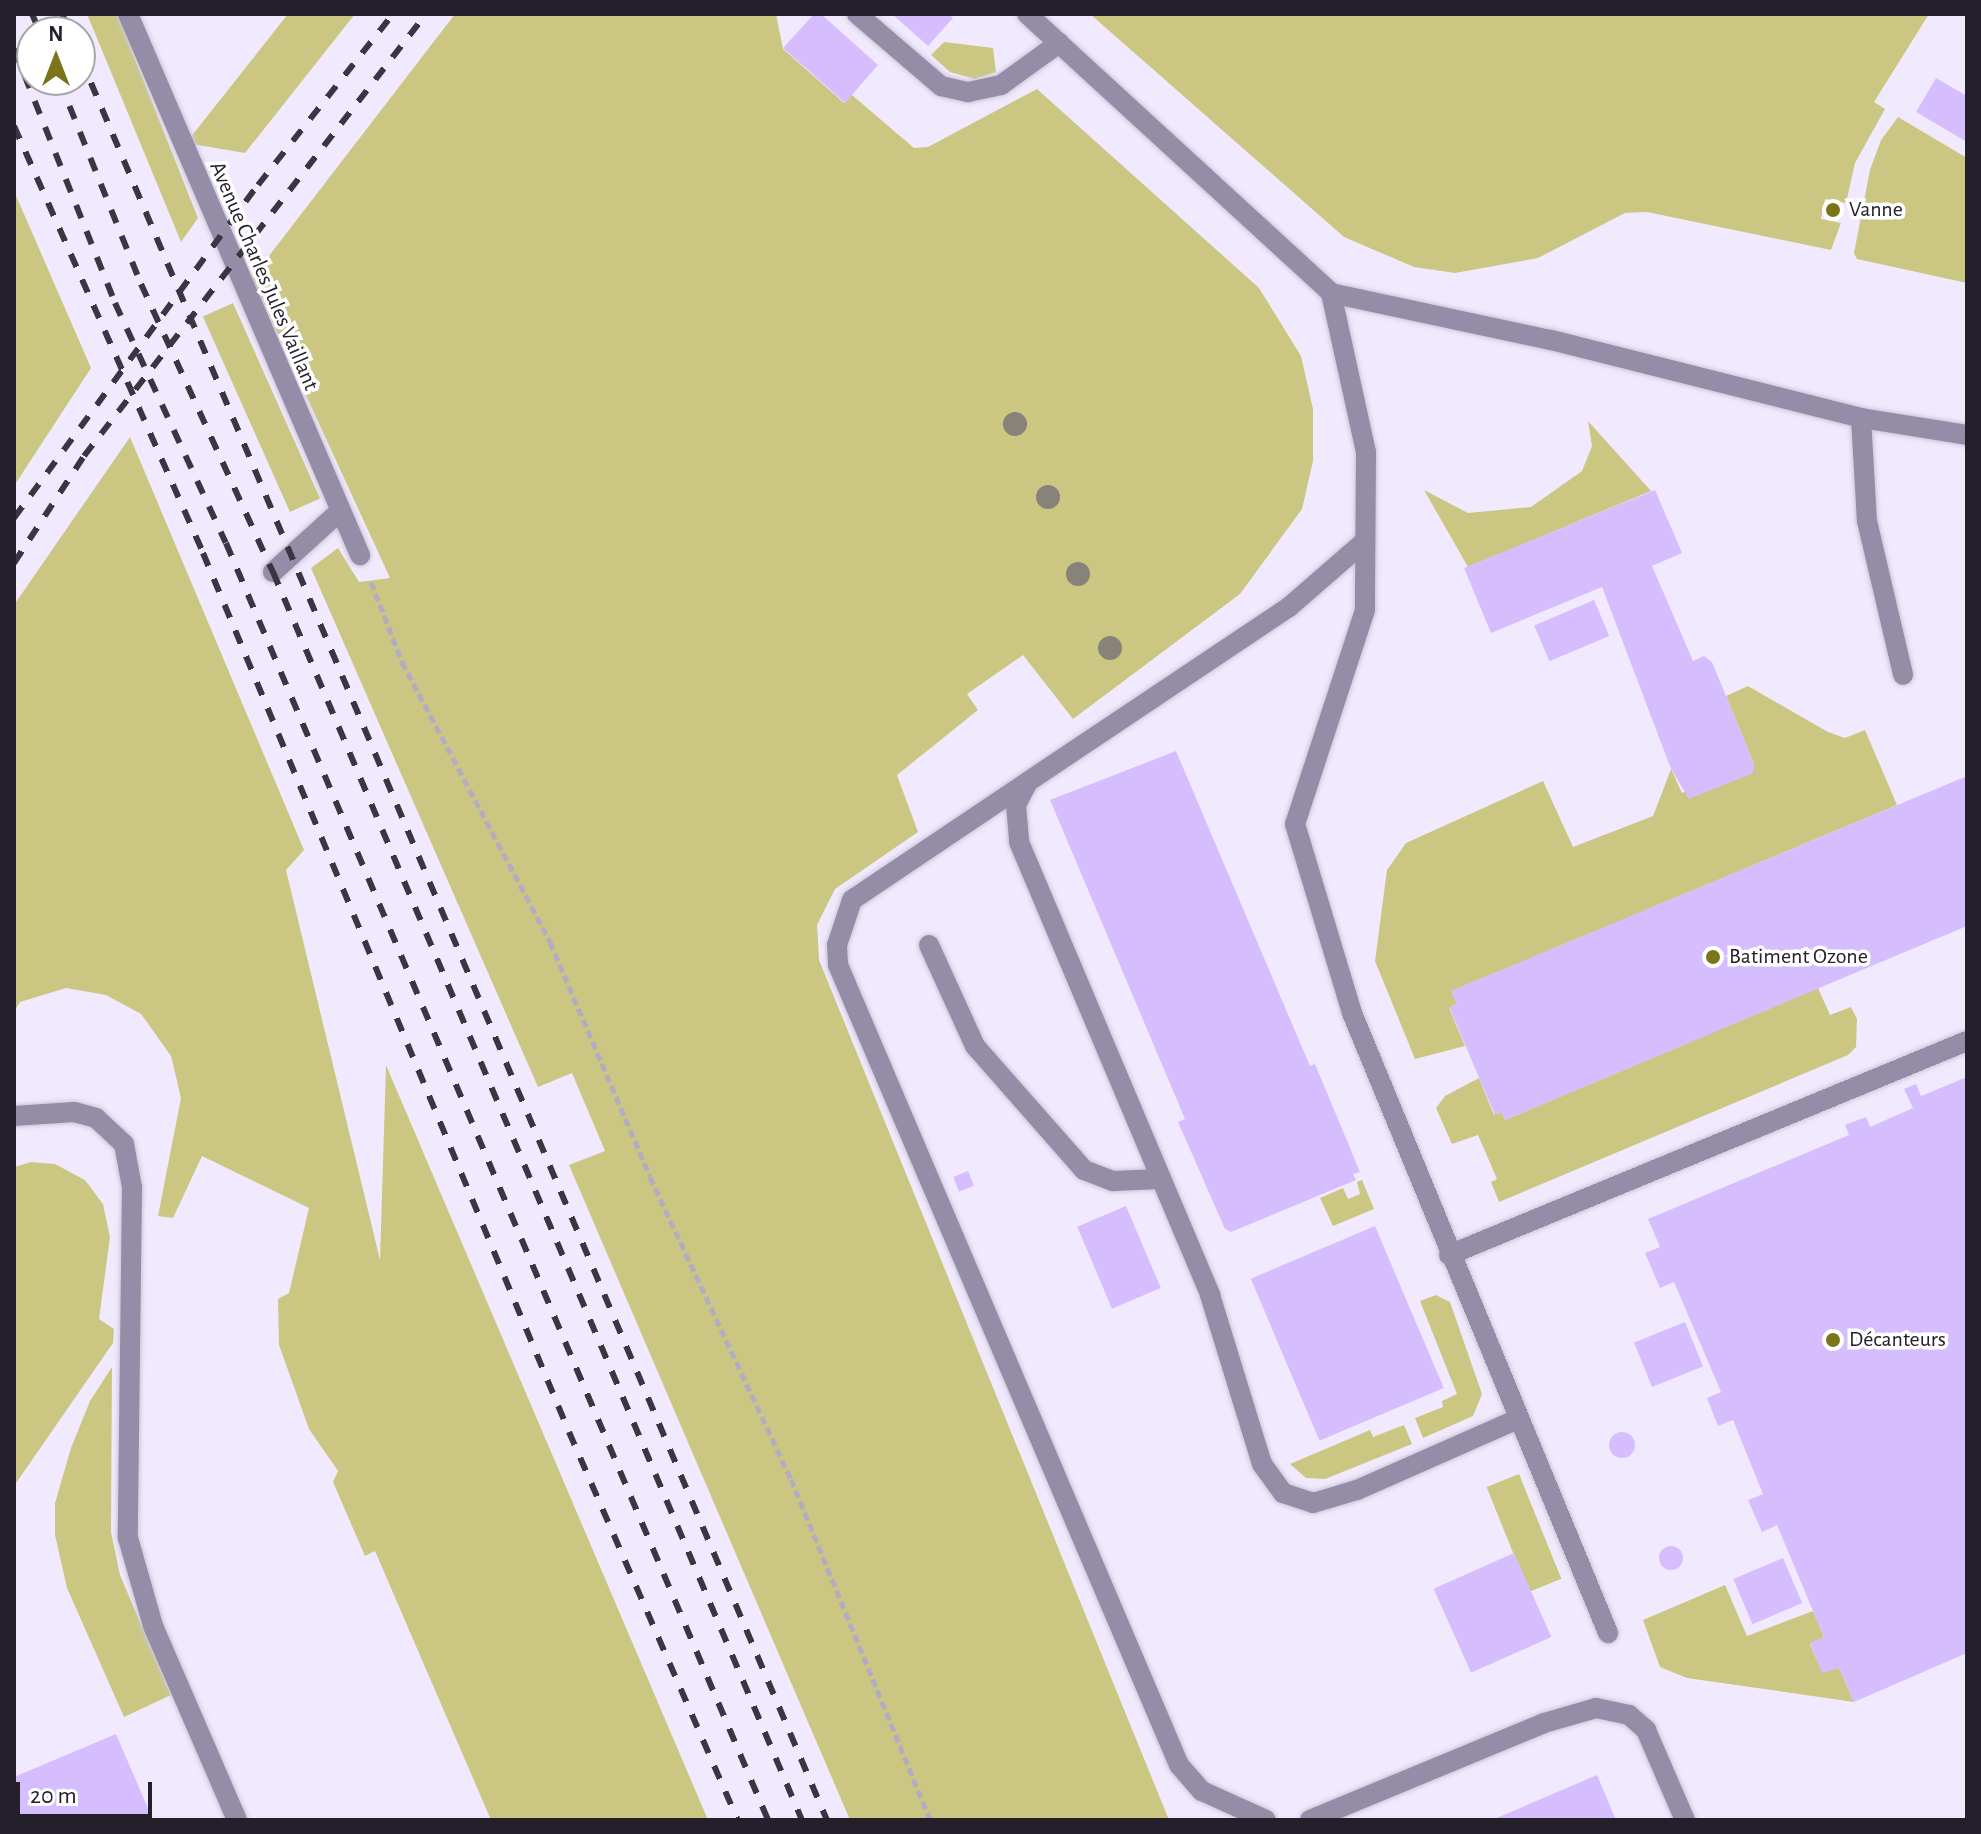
<!DOCTYPE html>
<meta charset="utf-8">
<style>
body{margin:0}
#map{position:relative;width:1981px;height:1834px;overflow:hidden;background:#f1eafe;font-family:"Alegreya Sans",sans-serif}
div>[style]{position:absolute}
.green>*{inset:0;background:#cbc783;transform-origin:0 0}
.building>*{inset:0;background:#d6befe;transform-origin:0 0}
.round{border-radius:50%}
.path>*{height:5px;margin-top:-2.5px;transform-origin:0;background:repeating-linear-gradient(90deg,#b3adbf 0 8px,transparent 0 12px)}
.roads{filter:drop-shadow(0 0 2px #ccc6d8) drop-shadow(0 0 2px #ccc6d8)}
.lane>*{height:20px;margin:-10px;padding:0 10px;transform-origin:10px;border-radius:10px;background:#958ca7}
.street>*{height:20px;margin:-10px;padding:0 10px;transform-origin:10px;border-radius:10px;background:#958ca7}
.rail>*{height:6px;margin-top:-3px;transform-origin:0;background:repeating-linear-gradient(90deg,#3a3541 0 14px,transparent 0 28px)}
.trees>*{width:24px;height:24px;margin:-12px;border-radius:50%;background:#87837a}
.dots>*{width:22px;height:22px;translate:-50% -50%;box-sizing:border-box;border:4px solid #fff;border-radius:50%}
span{translate:-50% -50%;white-space:nowrap;text-align:center;line-height:1.15;-webkit-text-stroke:7px #fff;paint-order:stroke}
.poi-label{font-size:22px;color:#24202b}
.left{translate:0 -50%;text-align:left}
.street-label{font-size:22px;color:#24202b}
.frame{position:absolute;inset:0;border:16px solid #24202b;pointer-events:none}
.north{position:absolute;left:16px;top:16px;width:80px;height:80px;box-sizing:border-box;background:#fff;border:2px solid #a7a6aa;border-radius:50%;rotate:0deg;font-size:22px;font-weight:700;line-height:32px;text-align:center;color:#24202b}
.north::after{content:'';display:block;margin:auto;width:28px;height:36px;background:#7b7418;clip-path:polygon(50% 0,100% 100%,50% 72%,0 100%)}
.scale{position:absolute;left:16px;top:1782px;width:136px;height:36px;box-sizing:border-box;border:4px solid #24202b;border-top:0;padding-left:10px;font-size:24px;line-height:28px;white-space:nowrap;color:#24202b;-webkit-text-stroke:6px #fff;paint-order:stroke}
</style>
<div id="map">
<div class="green">
<div style="clip-path:polygon(87px 14px,117px 14px,198px 218px,181px 242px)"></div>
<div style="clip-path:polygon(288px 14px,355px 14px,245px 153px,186px 143px)"></div>
<div style="clip-path:polygon(455px 14px,776px 14px,783px 49px,844px 103px,852px 95px,914px 148px,928px 147px,1037px 89px,1259px 288px,1301px 356px,1313px 409px,1313px 461px,1302px 509px,1240px 594px,1073px 719px,1023px 655px,967px 694px,978px 710px,897px 775px,918px 832px,835px 889px,817px 925px,819px 960px,1169px 1820px,850px 1820px,569px 1165px,605px 1151px,572px 1073px,538px 1087px,311px 568px,338px 548px,359px 582px,390px 578px,252px 278px)"></div>
<div style="clip-path:polygon(1090px 14px,1929px 14px,1874px 102px,1885px 109px,1855px 163px,1846px 203px,1825px 199px,1821px 219px,1841px 223px,1831px 250px,1647px 212px,1625px 213px,1538px 258px,1455px 273px,1414px 267px,1344px 237px)"></div>
<div style="clip-path:polygon(944px 42px,993px 48px,996px 72px,975px 79px,950px 72px,931px 55px)"></div>
<div style="clip-path:polygon(1898px 117px,1967px 158px,1967px 283px,1857px 259px,1854px 253px,1870px 170px,1881px 140px)"></div>
<div style="clip-path:polygon(14px 191px,91px 368px,14px 486px)"></div>
<div style="left:233px;top:303px;width:214px;height:33px;rotate:66deg"></div>
<div style="clip-path:polygon(1588px 421px,1651px 491px,1468px 567px,1424px 490px,1468px 513px,1531px 507px,1582px 471px,1592px 446px)"></div>
<div style="clip-path:polygon(130px 437px,304px 850px,286px 870px,380px 1260px,386px 1065px,708px 1820px,491px 1820px,375px 1551px,365px 1556px,333px 1482px,338px 1471px,309px 1429px,279px 1345px,278px 1299px,289px 1293px,309px 1208px,202px 1156px,173px 1218px,158px 1216px,181px 1098px,171px 1056px,141px 1014px,106px 995px,66px 988px,20px 1002px,14px 1012px,14px 605px)"></div>
<div style="clip-path:polygon(1748px 686px,1828px 732px,1845px 738px,1865px 730px,1897px 805px,1452px 991px,1457px 1004px,1449px 1008px,1465px 1046px,1415px 1059px,1375px 961px,1387px 870px,1406px 843px,1543px 781px,1573px 847px,1653px 816px,1671px 769px,1682px 793px,1754px 764px,1726px 696px)"></div>
<div style="clip-path:polygon(1818px 988px,1830px 1015px,1851px 1007px,1857px 1019px,1856px 1047px,1848px 1055px,1499px 1202px,1491px 1182px,1497px 1179px,1478px 1135px,1452px 1144px,1436px 1108px,1445px 1096px,1479px 1078px,1494px 1115px,1502px 1112px,1505px 1120px)"></div>
<div style="clip-path:polygon(31px 1162px,55px 1164px,85px 1180px,103px 1204px,110px 1237px,99px 1319px,114px 1329px,113px 1343px,14px 1486px,14px 1167px)"></div>
<div style="clip-path:polygon(1362px 1180px,1374px 1209px,1333px 1226px,1320px 1198px,1343px 1188px,1348px 1199px,1360px 1194px,1357px 1182px)"></div>
<div style="clip-path:polygon(1436px 1295px,1450px 1302px,1482px 1394px,1473px 1416px,1423px 1438px,1415px 1418px,1443px 1407px,1442px 1401px,1457px 1394px,1420px 1301px)"></div>
<div style="clip-path:polygon(112px 1367px,111px 1532px,120px 1575px,171px 1695px,124px 1717px,67px 1588px,55px 1535px,55px 1503px,71px 1448px,90px 1401px)"></div>
<div style="clip-path:polygon(1404px 1425px,1412px 1444px,1325px 1479px,1306px 1478px,1290px 1464px,1370px 1430px,1373px 1437px)"></div>
<div style="left:1519px;top:1474px;width:113px;height:35px;rotate:68deg"></div>
<div style="clip-path:polygon(1725px 1585px,1747px 1636px,1813px 1611px,1824px 1637px,1810px 1644px,1822px 1672px,1839px 1668px,1854px 1702px,1687px 1678px,1660px 1667px,1643px 1620px)"></div>
</div>
<div class="building">
<div style="clip-path:polygon(814px 14px,821px 14px,878px 65px,845px 103px,783px 48px)"></div>
<div style="clip-path:polygon(892px 14px,948px 14px,953px 18px,928px 46px)"></div>
<div style="clip-path:polygon(1936px 78px,1967px 96px,1967px 142px,1916px 112px)"></div>
<div style="clip-path:polygon(1655px 490px,1682px 553px,1652px 566px,1693px 661px,1704px 656px,1712px 662px,1754px 764px,1753px 773px,1689px 799px,1671px 769px,1602px 587px,1491px 633px,1464px 568px)"></div>
<div style="left:1594px;top:600px;width:39px;height:65px;rotate:67deg"></div>
<div style="clip-path:polygon(1176px 751px,1310px 1066px,1315px 1064px,1360px 1172px,1353px 1174px,1356px 1180px,1231px 1232px,1225px 1229px,1178px 1122px,1185px 1119px,1050px 800px)"></div>
<div style="clip-path:polygon(1967px 776px,1967px 926px,1505px 1120px,1502px 1112px,1495px 1115px,1449px 1007px,1457px 1004px,1451px 991px)"></div>
<div style="clip-path:polygon(1967px 1077px,1967px 1653px,1854px 1702px,1839px 1668px,1822px 1673px,1810px 1643px,1824px 1637px,1777px 1525px,1762px 1532px,1748px 1500px,1763px 1494px,1733px 1420px,1718px 1426px,1707px 1398px,1721px 1392px,1674px 1282px,1660px 1288px,1645px 1253px,1660px 1247px,1648px 1219px,1849px 1135px,1845px 1125px,1866px 1117px,1870px 1127px,1913px 1108px,1904px 1089px,1916px 1084px,1921px 1096px)"></div>
<div style="left:968px;top:1171px;width:16px;height:16px;rotate:68deg"></div>
<div style="left:1126px;top:1206px;width:89px;height:53px;rotate:67deg"></div>
<div style="left:1375px;top:1226px;width:176px;height:135px;rotate:67deg"></div>
<div style="left:1685px;top:1322px;width:48px;height:55px;rotate:68deg"></div>
<div class="round" style="left:1609px;top:1432px;width:26px;height:26px"></div>
<div class="round" style="left:1659px;top:1546px;width:24px;height:24px"></div>
<div style="left:1514px;top:1553px;width:92px;height:88px;rotate:66deg"></div>
<div style="left:1783px;top:1558px;width:49px;height:54px;rotate:67deg"></div>
<div style="clip-path:polygon(116px 1734px,153px 1820px,14px 1820px,14px 1777px)"></div>
<div style="clip-path:polygon(1597px 1775px,1616px 1820px,1492px 1820px)"></div>
</div>
<div class="path">
<div style="left:371px;top:582px;width:86px;rotate:68.8deg"></div>
<div style="left:402px;top:662px;width:317px;rotate:62.1deg"></div>
<div style="left:550px;top:942px;width:255px;rotate:66.9deg"></div>
<div style="left:650px;top:1177px;width:333px;rotate:65deg"></div>
<div style="left:791px;top:1479px;width:368px;rotate:67.8deg"></div>
</div>
<div class="roads">
<div class="lane">
<div style="left:857px;top:14px;width:111px;rotate:40.6deg"></div>
<div style="left:941px;top:86px;width:28px;rotate:13deg"></div>
<div style="left:968px;top:92px;width:34px;rotate:-12deg"></div>
<div style="left:1001px;top:85px;width:72px;rotate:-35.9deg"></div>
<div style="left:1027px;top:14px;width:413px;rotate:42.5deg"></div>
<div style="left:1331px;top:293px;width:225px;rotate:12.1deg"></div>
<div style="left:1551px;top:340px;width:320px;rotate:14.1deg"></div>
<div style="left:1861px;top:418px;width:107px;rotate:9.1deg"></div>
<div style="left:1331px;top:293px;width:163px;rotate:77.6deg"></div>
<div style="left:1366px;top:452px;width:158px;rotate:90.4deg"></div>
<div style="left:1365px;top:610px;width:225px;rotate:108.1deg"></div>
<div style="left:1295px;top:824px;width:197px;rotate:73.2deg"></div>
<div style="left:1352px;top:1013px;width:671px;rotate:67.56deg"></div>
<div style="left:1861px;top:418px;width:103px;rotate:86.7deg"></div>
<div style="left:1867px;top:521px;width:158px;rotate:76.8deg"></div>
<div style="left:1365px;top:541px;width:101px;rotate:139deg"></div>
<div style="left:1289px;top:607px;width:314px;rotate:146.2deg"></div>
<div style="left:1028px;top:782px;width:26px;rotate:118deg"></div>
<div style="left:1016px;top:805px;width:37px;rotate:85deg"></div>
<div style="left:1019px;top:842px;width:492px;rotate:67.1deg"></div>
<div style="left:1210px;top:1295px;width:177px;rotate:72.9deg"></div>
<div style="left:1262px;top:1464px;width:36px;rotate:54deg"></div>
<div style="left:1283px;top:1493px;width:32px;rotate:18deg"></div>
<div style="left:1313px;top:1503px;width:46px;rotate:-16.5deg"></div>
<div style="left:1357px;top:1490px;width:176px;rotate:-23.8deg"></div>
<div style="left:273px;top:572px;width:91px;rotate:-42.3deg"></div>
<div style="left:1026px;top:783px;width:210px;rotate:146.1deg"></div>
<div style="left:852px;top:900px;width:47px;rotate:108.4deg"></div>
<div style="left:837px;top:945px;width:20px;rotate:87deg"></div>
<div style="left:838px;top:965px;width:870px;rotate:66.91deg"></div>
<div style="left:1179px;top:1765px;width:35px;rotate:49deg"></div>
<div style="left:1202px;top:1791px;width:70px;rotate:24.4deg"></div>
<div style="left:929px;top:945px;width:111px;rotate:65.5deg"></div>
<div style="left:975px;top:1046px;width:165px;rotate:48.7deg"></div>
<div style="left:1084px;top:1170px;width:31px;rotate:21deg"></div>
<div style="left:1113px;top:1181px;width:48px;rotate:-2.4deg"></div>
<div style="left:14px;top:1116px;width:60px;rotate:-3.8deg"></div>
<div style="left:74px;top:1112px;width:23px;rotate:15deg"></div>
<div style="left:96px;top:1118px;width:38px;rotate:43deg"></div>
<div style="left:124px;top:1144px;width:44px;rotate:79.5deg"></div>
<div style="left:132px;top:1187px;width:351px;rotate:90.7deg"></div>
<div style="left:128px;top:1538px;width:91px;rotate:74.1deg"></div>
<div style="left:153px;top:1626px;width:211px;rotate:66.6deg"></div>
<div style="left:1449px;top:1255px;width:560px;rotate:-22.45deg"></div>
<div style="left:1310px;top:1820px;width:253px;rotate:-22.5deg"></div>
<div style="left:1544px;top:1723px;width:54px;rotate:-16.1deg"></div>
<div style="left:1596px;top:1708px;width:34px;rotate:12deg"></div>
<div style="left:1629px;top:1715px;width:23px;rotate:41deg"></div>
<div style="left:1646px;top:1730px;width:98px;rotate:66.6deg"></div>
</div>
<div class="street">
<div style="left:128px;top:14px;width:589px;rotate:66.79deg"></div>
</div>
</div>
<div class="rail">
<div style="left:32px;top:14px;width:20px;rotate:66deg"></div>
<div style="left:62px;top:14px;width:20px;rotate:66deg"></div>
<div style="left:14px;top:49px;width:273px;rotate:68.3deg"></div>
<div style="left:115px;top:303px;width:264px;rotate:65.2deg"></div>
<div style="left:226px;top:543px;width:1387px;rotate:67deg"></div>
<div style="left:80px;top:57px;width:1915px;rotate:67.04deg"></div>
<div style="left:59px;top:80px;width:220px;rotate:68.1deg"></div>
<div style="left:141px;top:284px;width:317px;rotate:65.4deg"></div>
<div style="left:273px;top:572px;width:1355px;rotate:67.03deg"></div>
<div style="left:14px;top:126px;width:467px;rotate:66.1deg"></div>
<div style="left:203px;top:553px;width:952px;rotate:67.39deg"></div>
<div style="left:569px;top:1432px;width:423px;rotate:66.5deg"></div>
<div style="left:14px;top:518px;width:413px;rotate:-53.8deg"></div>
<div style="left:258px;top:185px;width:218px;rotate:-51.7deg"></div>
<div style="left:14px;top:563px;width:128px;rotate:-56.8deg"></div>
<div style="left:84px;top:456px;width:559px;rotate:-52.27deg"></div>
</div>
<div class="trees">
<div style="left:1015px;top:424px"></div>
<div style="left:1048px;top:497px"></div>
<div style="left:1078px;top:574px"></div>
<div style="left:1110px;top:648px"></div>
</div>
<div class="dots">
<div style="left:1833px;top:210px;background:#7b7418"></div>
<div style="left:1713px;top:957px;background:#7b7418"></div>
<div style="left:1833px;top:1340px;background:#7b7418"></div>
</div>
<div class="poi-label">
<span class="left" style="left:1849px;top:210px">Vanne</span>
<span class="left" style="left:1729px;top:957px">Batiment Ozone</span>
<span class="left" style="left:1849px;top:1340px">Décanteurs</span>
</div>
<div class="street-label">
<span style="left:264px;top:276px;rotate:67deg">Avenue Charles Jules Vaillant</span>
</div>
<div class="frame"></div>
<div class="north">N</div>
<div class="scale">20 m</div>
</div>
